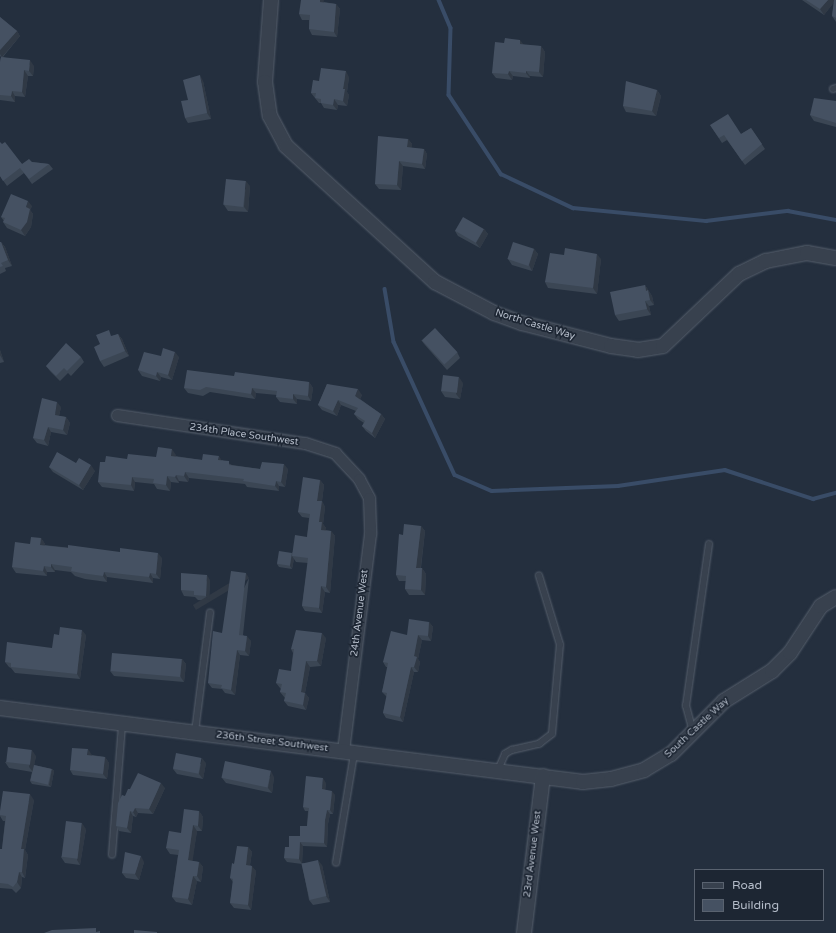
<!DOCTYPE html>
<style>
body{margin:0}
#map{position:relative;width:836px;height:933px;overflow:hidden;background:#242f3e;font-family:"Varela Round",sans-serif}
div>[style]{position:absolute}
.stream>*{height:3.5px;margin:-1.75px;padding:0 1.75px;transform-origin:1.75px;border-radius:1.75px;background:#394c67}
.roads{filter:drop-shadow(0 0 1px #565f6c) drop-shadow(0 0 1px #565f6c)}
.service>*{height:5.5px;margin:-2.75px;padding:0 2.75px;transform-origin:2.75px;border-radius:2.75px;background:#38414e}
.minor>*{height:11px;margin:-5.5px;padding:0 5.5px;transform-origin:5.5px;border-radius:5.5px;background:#38414e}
.tertiary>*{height:14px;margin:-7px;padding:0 7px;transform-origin:7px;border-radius:7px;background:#38414e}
.wall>*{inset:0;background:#3b4654}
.shaded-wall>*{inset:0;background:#303945;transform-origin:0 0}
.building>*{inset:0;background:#455162;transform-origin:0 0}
span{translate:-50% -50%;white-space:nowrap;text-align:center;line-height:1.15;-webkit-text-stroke:3.5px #1d2633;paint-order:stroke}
.street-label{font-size:10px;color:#b4bcc9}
.legend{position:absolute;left:694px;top:869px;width:130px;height:52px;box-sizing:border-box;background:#1d2633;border:1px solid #59626f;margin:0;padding:5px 7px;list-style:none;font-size:12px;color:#b4bcc9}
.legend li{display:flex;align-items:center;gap:8px;height:20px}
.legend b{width:20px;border:1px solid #59626f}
</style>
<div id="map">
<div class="stream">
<div style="left:439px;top:0;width:30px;rotate:67deg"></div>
<div style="left:451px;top:28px;width:67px;rotate:91.7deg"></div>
<div style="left:449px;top:95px;width:95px;rotate:56.6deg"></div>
<div style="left:501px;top:174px;width:80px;rotate:25.3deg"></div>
<div style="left:573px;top:208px;width:134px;rotate:5.6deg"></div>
<div style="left:706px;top:221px;width:83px;rotate:-7deg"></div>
<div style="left:788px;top:211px;width:49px;rotate:10.6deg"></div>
<div style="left:385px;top:289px;width:54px;rotate:80.4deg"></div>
<div style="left:394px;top:342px;width:146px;rotate:65.4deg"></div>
<div style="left:455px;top:475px;width:40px;rotate:23.4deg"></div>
<div style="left:492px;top:491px;width:126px;rotate:-2.3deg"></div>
<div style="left:618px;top:486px;width:108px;rotate:-8.5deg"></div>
<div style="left:725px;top:470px;width:93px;rotate:18.2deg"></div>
<div style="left:813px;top:499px;width:24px;rotate:-15deg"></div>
</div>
<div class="roads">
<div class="service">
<div style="left:833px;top:89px;width:3px;rotate:-18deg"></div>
<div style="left:195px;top:732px;width:120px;rotate:-82.8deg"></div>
<div style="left:693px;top:732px;width:27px;rotate:-105deg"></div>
<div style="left:686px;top:706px;width:163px;rotate:-81.9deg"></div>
<div style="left:498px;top:770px;width:17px;rotate:-66deg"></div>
<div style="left:505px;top:754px;width:8px;rotate:-30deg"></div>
<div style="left:512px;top:750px;width:28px;rotate:-13deg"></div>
<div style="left:539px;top:744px;width:16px;rotate:-38deg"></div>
<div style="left:552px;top:734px;width:89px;rotate:-84.9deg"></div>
<div style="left:560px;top:645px;width:72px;rotate:-106.9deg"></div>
<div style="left:112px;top:855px;width:131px;rotate:-85.6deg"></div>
<div style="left:336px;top:863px;width:110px;rotate:-80.6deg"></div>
</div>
<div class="minor">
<div style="left:117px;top:415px;width:190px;rotate:8.5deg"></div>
<div style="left:305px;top:443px;width:32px;rotate:18deg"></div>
<div style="left:335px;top:453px;width:35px;rotate:47deg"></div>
<div style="left:359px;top:479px;width:21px;rotate:62deg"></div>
<div style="left:369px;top:498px;width:36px;rotate:88deg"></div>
<div style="left:370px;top:534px;width:218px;rotate:97.1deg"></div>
</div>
<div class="tertiary">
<div style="left:271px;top:0;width:82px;rotate:94.2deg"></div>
<div style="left:265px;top:82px;width:34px;rotate:82deg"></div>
<div style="left:270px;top:116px;width:34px;rotate:62deg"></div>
<div style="left:286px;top:146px;width:202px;rotate:42.4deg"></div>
<div style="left:435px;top:282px;width:67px;rotate:27.7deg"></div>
<div style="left:494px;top:313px;width:30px;rotate:20deg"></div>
<div style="left:522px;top:323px;width:92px;rotate:14.5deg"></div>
<div style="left:611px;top:346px;width:27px;rotate:8deg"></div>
<div style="left:638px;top:350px;width:25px;rotate:-9deg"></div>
<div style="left:663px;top:346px;width:105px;rotate:-43.5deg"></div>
<div style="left:739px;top:274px;width:30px;rotate:-26deg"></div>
<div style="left:766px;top:261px;width:42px;rotate:-11deg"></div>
<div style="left:807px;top:253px;width:29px;rotate:10deg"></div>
<div style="left:0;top:708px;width:588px;rotate:7.23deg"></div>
<div style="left:583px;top:782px;width:28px;rotate:-6deg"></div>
<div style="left:611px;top:779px;width:34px;rotate:-15deg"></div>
<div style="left:644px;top:770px;width:31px;rotate:-31deg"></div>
<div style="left:671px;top:754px;width:75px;rotate:-45deg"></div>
<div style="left:724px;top:701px;width:57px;rotate:-32deg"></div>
<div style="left:772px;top:671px;width:25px;rotate:-45deg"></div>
<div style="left:790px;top:653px;width:56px;rotate:-56.6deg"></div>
<div style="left:821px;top:606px;width:17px;rotate:-31deg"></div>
<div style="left:524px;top:933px;width:158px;rotate:-83.1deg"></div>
</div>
</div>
<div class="wall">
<div style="clip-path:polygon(802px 0,836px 0,836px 22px,832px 16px,834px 2px,824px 15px)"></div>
<div style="clip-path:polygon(324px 2px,336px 4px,340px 9px,337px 37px,312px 35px,309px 29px,309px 20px,302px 20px,299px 14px)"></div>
<div style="clip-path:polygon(0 17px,17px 31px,20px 36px,3px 57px,34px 66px,33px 76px,28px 76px,25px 97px,15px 96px,15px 102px,0 100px,0 62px,1px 57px,0 56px)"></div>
<div style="clip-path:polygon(524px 45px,541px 46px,545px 52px,543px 77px,530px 76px,530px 78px,513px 76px,512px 80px,496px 78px,492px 73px)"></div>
<div style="clip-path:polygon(349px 77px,347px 92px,349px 95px,347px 106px,338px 105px,337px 110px,324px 108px,321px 103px,319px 103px,311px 93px,319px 81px)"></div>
<div style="clip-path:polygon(203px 81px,211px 119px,188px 123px,185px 118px,188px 100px)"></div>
<div style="clip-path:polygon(657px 90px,661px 96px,656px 116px,626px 112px,623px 106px)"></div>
<div style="clip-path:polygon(836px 101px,836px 127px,814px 121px,810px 115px)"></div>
<div style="clip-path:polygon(710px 125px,741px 134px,751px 128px,765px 149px,745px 165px,727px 140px,722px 143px)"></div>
<div style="clip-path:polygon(408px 139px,412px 144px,411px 148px,424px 149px,427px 154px,425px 169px,403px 166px,401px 190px,379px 189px,375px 184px)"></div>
<div style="clip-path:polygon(2px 144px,22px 164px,32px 162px,49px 164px,53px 169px,32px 184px,24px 173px,7px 186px,0 176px)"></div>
<div style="clip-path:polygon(250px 186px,248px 212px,228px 211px,224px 205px)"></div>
<div style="clip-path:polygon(32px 206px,30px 210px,33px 214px,31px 227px,25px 236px,7px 228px,3px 222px,4px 221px,1px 217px)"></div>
<div style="clip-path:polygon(484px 229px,488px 234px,480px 248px,458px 236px,455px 231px)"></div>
<div style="clip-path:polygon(0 242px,1px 242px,5px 247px,12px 266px,5px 268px,6px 271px,0 274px)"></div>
<div style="clip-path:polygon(534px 249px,538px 254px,532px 271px,512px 265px,508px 259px)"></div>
<div style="clip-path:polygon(564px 255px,601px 259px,597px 294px,548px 288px,545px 282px)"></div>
<div style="clip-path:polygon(645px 285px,652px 296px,654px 305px,649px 306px,651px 315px,619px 321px,615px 315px)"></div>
<div style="clip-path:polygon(118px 334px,122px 339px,129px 356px,104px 367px,100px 361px,100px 344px,113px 336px)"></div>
<div style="clip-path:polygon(421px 340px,457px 352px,460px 358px,447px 370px,425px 345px)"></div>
<div style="clip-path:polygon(0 350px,4px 362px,0 363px)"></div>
<div style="clip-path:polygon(161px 356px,179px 357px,172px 380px,161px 377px,160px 381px,142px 376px,138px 370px)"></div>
<div style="clip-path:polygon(81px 357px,84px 362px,71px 376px,68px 373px,60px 381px,50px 371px,46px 366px)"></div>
<div style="clip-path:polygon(234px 376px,309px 382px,313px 388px,311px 401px,297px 399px,297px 404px,280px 402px,276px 397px,277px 395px,256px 393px,255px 399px,210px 392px,203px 396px,188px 393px,184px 388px)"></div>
<div style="clip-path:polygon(463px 383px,460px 399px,445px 397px,441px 391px)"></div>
<div style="clip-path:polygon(327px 384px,362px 395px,360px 399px,381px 414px,385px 419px,375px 438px,366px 431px,362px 426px,364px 423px,358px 419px,354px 414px,356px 411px,341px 405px,337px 416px,322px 410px,318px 405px)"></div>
<div style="clip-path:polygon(61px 407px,59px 416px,66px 417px,70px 423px,67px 435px,51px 432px,48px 446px,37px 443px,33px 438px)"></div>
<div style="clip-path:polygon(176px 455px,175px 456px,202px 460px,222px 460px,232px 465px,260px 469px,288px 469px,285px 487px,279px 486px,279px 491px,247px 487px,245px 484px,189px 478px,188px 482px,179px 481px,179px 483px,171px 482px,170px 491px,157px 489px,154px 484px,135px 482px,134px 491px,102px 487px,98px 482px,105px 462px,127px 459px,156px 457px)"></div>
<div style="clip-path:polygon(76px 463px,95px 471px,83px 490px,53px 472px,49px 467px)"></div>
<div style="clip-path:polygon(320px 480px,324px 485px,322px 501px,325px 507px,323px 524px,326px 528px,325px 530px,331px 531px,335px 536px,330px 593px,325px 592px,322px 613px,305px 611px,302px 606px,308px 563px,296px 562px,294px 559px,292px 569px,279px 567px,277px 564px,292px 553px,307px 537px,309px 518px,302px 517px,298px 512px)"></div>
<div style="clip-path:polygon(421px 526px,425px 531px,421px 568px,422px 568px,426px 574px,425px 595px,409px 595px,405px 589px,406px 581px,399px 581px,396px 575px,403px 535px)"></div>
<div style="clip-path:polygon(41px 538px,45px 544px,44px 545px,162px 558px,160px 579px,153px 578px,153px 583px,107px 577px,107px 582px,85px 579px,75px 576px,71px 572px,55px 570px,55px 572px,47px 572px,47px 576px,16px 573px,12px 567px,30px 544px)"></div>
<div style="clip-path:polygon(249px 578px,243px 635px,251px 641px,249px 656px,240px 655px,235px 695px,225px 693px,222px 689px,212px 688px,208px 683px,222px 633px)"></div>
<div style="clip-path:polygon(210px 580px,209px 601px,198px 600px,195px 597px,184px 596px,181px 590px)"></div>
<div style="clip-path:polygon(429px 622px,433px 627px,431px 641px,422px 640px,418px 659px,420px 662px,418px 672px,414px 672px,403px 722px,386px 718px,383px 713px,387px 697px,382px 692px,388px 667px,386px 667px,383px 662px,407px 635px)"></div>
<div style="clip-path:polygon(59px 635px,86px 635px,80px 679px,15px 673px,11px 668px,9px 667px,5px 662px,52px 648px)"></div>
<div style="clip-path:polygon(326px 638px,321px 666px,310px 667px,305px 693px,309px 698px,306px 710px,288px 706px,284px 701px,285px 698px,280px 692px,281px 689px,280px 688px,276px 683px,291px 671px,293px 653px,291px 649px)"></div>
<div style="clip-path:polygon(182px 659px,186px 664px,184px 682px,114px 676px,110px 671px)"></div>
<div style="clip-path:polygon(92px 755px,105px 757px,109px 763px,107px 779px,73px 775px,70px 770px)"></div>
<div style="clip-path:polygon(36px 756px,34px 765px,52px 769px,54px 771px,51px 787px,32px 784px,30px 781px,32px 772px,9px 768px,5px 762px)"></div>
<div style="clip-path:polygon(206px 763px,203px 779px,177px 774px,173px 769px)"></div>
<div style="clip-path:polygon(274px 777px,272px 793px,226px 783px,222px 778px)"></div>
<div style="clip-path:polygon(326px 783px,325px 790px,335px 795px,333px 814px,330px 814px,328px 824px,327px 847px,303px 846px,302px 863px,322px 865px,330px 902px,313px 905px,309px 900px,302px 864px,287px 862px,284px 858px,289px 847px,300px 836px,307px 826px,308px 811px,305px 811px,303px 807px)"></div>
<div style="clip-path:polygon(165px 788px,153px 814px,138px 813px,136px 817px,133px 816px,131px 833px,119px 831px,116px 826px,125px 796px,130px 789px)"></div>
<div style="clip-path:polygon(34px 800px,25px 850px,28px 855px,25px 878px,22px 877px,21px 888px,16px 893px,12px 889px,0 888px,0 849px,2px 849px,5px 821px,3px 821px,0 816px,0 811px)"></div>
<div style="clip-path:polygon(199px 811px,203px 817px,202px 831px,197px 831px,192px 861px,199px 862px,203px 867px,201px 882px,197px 881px,192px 905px,176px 902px,172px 897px,178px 855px,170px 854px,166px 848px,181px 833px)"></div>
<div style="clip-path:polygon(86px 829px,80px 865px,65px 863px,61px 857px)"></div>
<div style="clip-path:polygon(248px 847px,252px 852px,250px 865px,256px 871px,251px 910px,234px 908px,230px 903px,233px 882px,230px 878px,234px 864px)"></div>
<div style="clip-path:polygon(144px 862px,139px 880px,126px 878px,122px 873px)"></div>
</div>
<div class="shaded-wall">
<div style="clip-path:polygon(320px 0,324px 0,323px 7px,320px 2px)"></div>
<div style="clip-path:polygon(828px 0,836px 0,824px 15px,820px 9px)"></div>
<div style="clip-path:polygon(336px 4px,340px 9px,337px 37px,334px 32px)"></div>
<div style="clip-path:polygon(17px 31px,20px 36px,2px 57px,0 54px,0 50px)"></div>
<div style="clip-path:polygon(520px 40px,524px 45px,520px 44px)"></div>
<div style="clip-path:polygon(541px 46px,545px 52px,543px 77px,539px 72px)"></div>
<div style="clip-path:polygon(30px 60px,34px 66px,33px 76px,29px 71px)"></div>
<div style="clip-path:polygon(24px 70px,28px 76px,25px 97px,22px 92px)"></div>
<div style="clip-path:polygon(346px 71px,349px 77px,347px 92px,349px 95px,347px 106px,343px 101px,343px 89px)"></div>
<div style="clip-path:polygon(509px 71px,513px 76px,512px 80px,508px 74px)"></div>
<div style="clip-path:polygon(526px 71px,530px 76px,530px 78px,526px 73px)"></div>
<div style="clip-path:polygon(200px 75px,203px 81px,211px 119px,207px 113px)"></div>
<div style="clip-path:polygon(657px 90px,661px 96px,656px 116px,652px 111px)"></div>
<div style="clip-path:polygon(12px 91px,15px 96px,15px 102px,11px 96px)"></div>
<div style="clip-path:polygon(334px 99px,338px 105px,337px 110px,333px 105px)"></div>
<div style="clip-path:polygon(408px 139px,412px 144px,411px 152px,407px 147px)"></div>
<div style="clip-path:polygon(424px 149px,427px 154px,425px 169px,422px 164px)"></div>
<div style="clip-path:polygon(399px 161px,403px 166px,401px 190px,397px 185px)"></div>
<div style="clip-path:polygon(246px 181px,250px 186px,248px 212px,244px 207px)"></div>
<div style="clip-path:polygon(28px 201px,32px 206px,30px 210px,33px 214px,31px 227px,25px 236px,21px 230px,26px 207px)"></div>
<div style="clip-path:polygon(484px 229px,488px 234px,480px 248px,476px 243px)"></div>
<div style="clip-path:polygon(1px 242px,5px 247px,12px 266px,8px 260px)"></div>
<div style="clip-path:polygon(534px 249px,538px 254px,532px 271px,529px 265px)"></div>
<div style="clip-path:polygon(597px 254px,601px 259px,597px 294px,593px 288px)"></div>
<div style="clip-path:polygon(645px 285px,652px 296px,654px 305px,650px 300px,646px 291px)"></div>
<div style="clip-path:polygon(645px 301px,649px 306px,651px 315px,647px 309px)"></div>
<div style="clip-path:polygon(118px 334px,122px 339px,129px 356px,125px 351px)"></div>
<div style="clip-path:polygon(0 350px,4px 362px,0 355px)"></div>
<div style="clip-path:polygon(175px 352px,179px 357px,172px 380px,168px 375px)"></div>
<div style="clip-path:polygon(157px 372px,161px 377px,160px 381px,156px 376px)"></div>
<div style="clip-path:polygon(459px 377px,463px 383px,460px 399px,456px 394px)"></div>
<div style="clip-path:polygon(309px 382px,313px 388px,311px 401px,308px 396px)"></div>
<div style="clip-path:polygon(252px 388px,256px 393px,255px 399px,251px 394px)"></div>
<div style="clip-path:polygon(358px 389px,362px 395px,359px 401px,355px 396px)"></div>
<div style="clip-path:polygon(293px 394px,297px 399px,297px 404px,293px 399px)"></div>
<div style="clip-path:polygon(338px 400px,341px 405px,337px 416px,333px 411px)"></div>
<div style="clip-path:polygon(57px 402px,61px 407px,58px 420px,55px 415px)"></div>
<div style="clip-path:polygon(381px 414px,385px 419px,375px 438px,372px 433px)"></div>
<div style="clip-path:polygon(66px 417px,70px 423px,67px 435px,63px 430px)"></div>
<div style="clip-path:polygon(48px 427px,51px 432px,48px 446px,44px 440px)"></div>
<div style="clip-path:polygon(172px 449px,176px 455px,175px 461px,171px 456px)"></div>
<div style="clip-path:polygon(219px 456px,222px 461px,218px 460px)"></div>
<div style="clip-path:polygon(284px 464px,288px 469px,285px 487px,281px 482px)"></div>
<div style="clip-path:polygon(91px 465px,95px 471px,83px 490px,79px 485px)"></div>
<div style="clip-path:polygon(185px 472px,189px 478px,188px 482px,184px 476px)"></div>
<div style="clip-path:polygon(176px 475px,179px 481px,179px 483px,175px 477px)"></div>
<div style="clip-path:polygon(167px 476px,171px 482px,170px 491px,166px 485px)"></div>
<div style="clip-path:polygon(132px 477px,135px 482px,134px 491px,131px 485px)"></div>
<div style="clip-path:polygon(320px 480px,324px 485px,322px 501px,325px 507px,323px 524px,326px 528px,325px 535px,321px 530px,319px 522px,317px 501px)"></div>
<div style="clip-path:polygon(276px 481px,279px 486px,279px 491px,275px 486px)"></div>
<div style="clip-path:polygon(421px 526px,425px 531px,420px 573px,416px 568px)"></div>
<div style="clip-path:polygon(331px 531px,335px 536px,330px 593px,326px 587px)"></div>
<div style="clip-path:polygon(41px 538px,45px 544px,44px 550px,40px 545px)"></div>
<div style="clip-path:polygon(158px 553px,162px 558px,160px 579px,156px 574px)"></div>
<div style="clip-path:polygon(292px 553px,292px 556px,294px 559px,292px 569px,290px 566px)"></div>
<div style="clip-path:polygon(51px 564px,55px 570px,55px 572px,51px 567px)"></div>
<div style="clip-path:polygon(44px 566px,47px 572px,47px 576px,43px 571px)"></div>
<div style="clip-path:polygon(422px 568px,426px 574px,425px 595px,421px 590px)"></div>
<div style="clip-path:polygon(104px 572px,107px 577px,107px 582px,103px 576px)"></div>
<div style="clip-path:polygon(150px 573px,153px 578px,153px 583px,149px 577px)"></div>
<div style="left:246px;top:573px;width:6px;height:62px;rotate:59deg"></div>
<div style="clip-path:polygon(207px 575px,210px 580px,209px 601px,206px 596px)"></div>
<div style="clip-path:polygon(321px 586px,325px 592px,322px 613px,319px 608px)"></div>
<div style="clip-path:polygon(429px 622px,433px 627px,431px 641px,428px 636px)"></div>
<div style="clip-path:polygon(82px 630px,86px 635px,80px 679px,77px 674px)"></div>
<div style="clip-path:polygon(322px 633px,326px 638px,321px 666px,317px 661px)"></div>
<div style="clip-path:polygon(418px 635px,422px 640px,418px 659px,420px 662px,418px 672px,414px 667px,414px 656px)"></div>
<div style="clip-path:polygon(247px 636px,251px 641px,249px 656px,245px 651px)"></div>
<div style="clip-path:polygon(237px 650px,240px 655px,235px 695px,231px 690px)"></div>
<div style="clip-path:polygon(182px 659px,186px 664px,184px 682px,180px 676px)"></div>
<div style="clip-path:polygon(306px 661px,310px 667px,305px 693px,309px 698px,306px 710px,303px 705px,301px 692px)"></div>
<div style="clip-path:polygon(411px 667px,414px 672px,403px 722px,400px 717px)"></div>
<div style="clip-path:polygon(88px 749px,92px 755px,91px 760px,87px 755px)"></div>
<div style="clip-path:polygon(32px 750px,36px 756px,33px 772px,29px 767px)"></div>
<div style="clip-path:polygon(105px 757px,109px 763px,107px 779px,103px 774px)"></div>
<div style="clip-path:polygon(202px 758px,206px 763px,203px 779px,199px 774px)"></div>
<div style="clip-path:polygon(52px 769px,54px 771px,51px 787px,49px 785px)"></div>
<div style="clip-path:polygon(271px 771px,274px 777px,272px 793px,268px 788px)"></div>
<div style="clip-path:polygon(323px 778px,326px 783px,325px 793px,322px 789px)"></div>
<div style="clip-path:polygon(161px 783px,165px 788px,153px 814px,149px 809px)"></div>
<div style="clip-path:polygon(332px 791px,335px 795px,333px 814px,330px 810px)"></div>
<div style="clip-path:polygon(30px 794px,34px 800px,25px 850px,28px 855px,25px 878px,22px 872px,21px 849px)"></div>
<div style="clip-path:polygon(135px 808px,138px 813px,136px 817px,133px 812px)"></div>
<div style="clip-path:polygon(327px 810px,330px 814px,328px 824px,327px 847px,324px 843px,325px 820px)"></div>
<div style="clip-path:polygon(130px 811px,133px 816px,131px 833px,127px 828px)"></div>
<div style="clip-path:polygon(199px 811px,203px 817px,202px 831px,198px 826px)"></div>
<div style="clip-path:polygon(82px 823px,86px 829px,80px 865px,77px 860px)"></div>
<div style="clip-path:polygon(193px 825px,197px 831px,192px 865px,188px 860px)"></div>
<div style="clip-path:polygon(300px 842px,303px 846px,302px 864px,299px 859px)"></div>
<div style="clip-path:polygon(248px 847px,252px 852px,249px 870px,246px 865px)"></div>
<div style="clip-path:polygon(141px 856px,144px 862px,139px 880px,135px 874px)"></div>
<div style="clip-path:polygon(318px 860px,322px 865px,330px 902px,326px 896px)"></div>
<div style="clip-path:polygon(199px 862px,203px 867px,201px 882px,197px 876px)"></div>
<div style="clip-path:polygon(252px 866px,256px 871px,251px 910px,248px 905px)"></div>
<div style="clip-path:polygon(19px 872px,22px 877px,21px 888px,17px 882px)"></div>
<div style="clip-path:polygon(193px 876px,197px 881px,192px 905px,188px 899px)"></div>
</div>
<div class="building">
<div style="clip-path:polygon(301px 0,320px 0,320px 2px,336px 4px,334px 32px,309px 29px,310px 15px,299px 14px)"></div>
<div style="clip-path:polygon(806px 0,828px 0,820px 9px)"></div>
<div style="clip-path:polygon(834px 0,836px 0,836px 18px,832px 16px)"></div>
<div style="clip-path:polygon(0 17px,17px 31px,0 50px)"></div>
<div style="clip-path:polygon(505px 38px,520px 40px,520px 44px,541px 46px,539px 72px,526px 71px,526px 73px,509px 71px,508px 74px,492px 73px,495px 42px,504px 43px)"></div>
<div style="clip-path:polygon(1px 57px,30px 60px,29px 71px,24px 70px,22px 92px,12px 91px,11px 96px,0 95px,0 62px)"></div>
<div style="clip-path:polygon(321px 68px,346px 71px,343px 89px,345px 89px,343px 101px,334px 99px,333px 105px,321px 103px,321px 99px,315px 98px,316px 93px,311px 93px,313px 80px,319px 81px)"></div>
<div style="clip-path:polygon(200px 75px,207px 113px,185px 118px,181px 101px,188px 100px,183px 80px)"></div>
<div style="clip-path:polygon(626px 81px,657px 90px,652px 111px,623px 106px)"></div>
<div style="clip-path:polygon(814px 98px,836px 101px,836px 123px,810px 115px)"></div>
<div style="clip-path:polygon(728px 114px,741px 134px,751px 128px,762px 144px,742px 161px,724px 135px,719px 138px,710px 125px)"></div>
<div style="clip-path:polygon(378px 136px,408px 139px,407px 147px,424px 149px,422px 164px,399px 161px,397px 185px,375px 184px)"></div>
<div style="clip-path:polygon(0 142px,2px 144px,5px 142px,22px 164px,29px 159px,32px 162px,49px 164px,29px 179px,20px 168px,3px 181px,0 176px)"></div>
<div style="left:226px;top:179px;width:20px;height:26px;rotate:6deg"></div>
<div style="clip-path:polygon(11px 194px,28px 201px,26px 207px,30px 209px,27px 222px,21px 230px,3px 222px,5px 218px,1px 217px)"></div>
<div style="left:463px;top:217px;width:24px;height:16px;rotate:30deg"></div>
<div style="clip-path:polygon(0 242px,1px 242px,8px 260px,1px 263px,3px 266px,0 267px)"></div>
<div style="left:513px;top:242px;width:22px;height:18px;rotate:18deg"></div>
<div style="clip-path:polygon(565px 248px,597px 254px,593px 288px,545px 282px,550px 253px,564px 255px)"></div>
<div style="clip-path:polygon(645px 285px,646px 291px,648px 290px,650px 300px,645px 301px,647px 309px,615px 315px,610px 292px)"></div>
<div style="left:435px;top:328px;width:33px;height:18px;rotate:47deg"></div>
<div style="clip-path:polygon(109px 330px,111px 336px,118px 334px,125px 351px,100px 361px,94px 347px,100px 344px,96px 335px)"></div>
<div style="clip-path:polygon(66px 343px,81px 357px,67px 371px,64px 368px,56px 376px,46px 366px)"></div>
<div style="clip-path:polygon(163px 348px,175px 352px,168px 375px,157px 372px,156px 376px,138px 370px,144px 352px,161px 356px)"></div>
<div style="clip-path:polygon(187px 370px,234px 376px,235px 372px,309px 382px,308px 396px,293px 394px,293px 399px,276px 397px,277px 391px,252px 388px,251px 394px,206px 387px,200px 390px,184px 388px)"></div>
<div style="left:443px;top:375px;width:16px;height:16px;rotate:7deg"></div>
<div style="clip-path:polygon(327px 384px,358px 389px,355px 396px,381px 414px,372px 433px,362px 426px,365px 421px,354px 414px,358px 408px,338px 400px,333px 411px,318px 405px)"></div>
<div style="clip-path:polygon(42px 398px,57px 402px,55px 415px,66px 417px,63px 430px,48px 427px,44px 440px,33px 438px)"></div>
<div style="clip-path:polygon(158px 447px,172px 449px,171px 456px,202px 460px,203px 454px,219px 456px,218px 460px,229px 461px,229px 465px,260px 469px,262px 462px,284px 464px,281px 482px,276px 481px,275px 486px,243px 481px,244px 479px,185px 472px,184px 476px,176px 475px,175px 477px,167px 476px,166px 485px,153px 483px,154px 479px,132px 477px,131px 485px,98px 482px,100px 462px,105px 462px,106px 456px,127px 459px,128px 454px,156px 457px)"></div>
<div style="clip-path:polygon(57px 452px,76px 463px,79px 458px,91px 465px,79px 485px,49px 467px)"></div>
<div style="clip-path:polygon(303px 477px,320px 480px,317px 501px,322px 501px,319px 522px,322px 522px,321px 530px,331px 531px,326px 587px,321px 586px,319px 608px,302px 606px,308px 558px,292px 556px,295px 535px,307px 537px,310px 514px,298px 512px)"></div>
<div style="clip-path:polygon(404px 524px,421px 526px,416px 568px,422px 568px,421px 590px,405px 589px,406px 576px,396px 575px,399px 534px,403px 535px)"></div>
<div style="clip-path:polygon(31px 537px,41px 538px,40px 545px,68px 548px,68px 545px,120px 552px,120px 548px,158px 553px,156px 574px,150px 573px,149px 577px,104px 572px,103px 576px,81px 573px,71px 571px,72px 567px,51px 564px,51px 567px,44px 566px,43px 571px,12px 567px,15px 542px,30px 544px)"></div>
<div style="left:279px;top:551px;width:13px;height:13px;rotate:9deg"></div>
<div style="clip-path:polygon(231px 571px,246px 573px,239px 635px,247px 636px,245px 651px,237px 650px,231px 690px,221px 688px,222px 685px,208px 683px,213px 631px,222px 633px)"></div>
<div style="clip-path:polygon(181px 573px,207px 575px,206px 596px,194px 595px,194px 591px,181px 590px)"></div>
<div style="clip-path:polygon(409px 619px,429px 622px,428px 636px,418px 635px,414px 656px,417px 657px,414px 667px,411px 667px,400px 717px,383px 713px,387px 693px,382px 692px,388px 663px,383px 662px,391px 631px,407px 635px)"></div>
<div style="clip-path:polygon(60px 627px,82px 630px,77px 674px,11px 667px,11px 663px,5px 662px,7px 642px,52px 648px,54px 634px,59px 635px)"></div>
<div style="clip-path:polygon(296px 630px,322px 633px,317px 661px,306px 661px,301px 692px,305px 693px,303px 705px,284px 701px,286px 693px,280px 692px,282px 684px,276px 683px,279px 669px,291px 671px,294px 649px,291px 649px)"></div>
<div style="left:112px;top:653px;width:70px;height:18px;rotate:5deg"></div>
<div style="left:8px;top:747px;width:24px;height:15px;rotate:7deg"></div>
<div style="clip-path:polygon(72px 748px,88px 749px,87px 755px,105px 757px,103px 774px,70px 770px)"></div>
<div style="left:176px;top:753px;width:26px;height:16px;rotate:11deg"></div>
<div style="left:225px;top:761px;width:47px;height:17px;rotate:12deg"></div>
<div style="left:34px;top:765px;width:18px;height:16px;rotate:13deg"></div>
<div style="clip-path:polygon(138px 773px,161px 783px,149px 809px,135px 808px,133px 812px,130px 811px,127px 828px,116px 826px,118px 803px,122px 795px,125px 796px,128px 789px,130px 789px)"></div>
<div style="clip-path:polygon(306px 776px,323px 778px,322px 789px,332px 791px,330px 810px,327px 810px,325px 820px,324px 843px,300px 842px,299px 859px,284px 858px,285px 847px,289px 847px,289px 836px,300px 836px,300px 826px,307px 826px,309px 808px,303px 807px)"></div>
<div style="clip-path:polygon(3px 791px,30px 794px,21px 849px,24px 849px,22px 872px,19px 872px,17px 882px,13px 887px,8px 884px,0 883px,0 849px,2px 849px,6px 816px,0 815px,0 811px)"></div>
<div style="clip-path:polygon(184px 809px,199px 811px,198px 826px,193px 825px,188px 860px,199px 862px,197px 876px,193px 876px,188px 899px,172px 897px,179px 850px,166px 848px,169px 831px,181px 833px)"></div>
<div style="left:66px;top:821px;width:16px;height:36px;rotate:7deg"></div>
<div style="clip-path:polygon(237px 846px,248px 847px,246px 865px,252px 866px,248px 905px,230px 903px,233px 879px,230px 878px,232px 863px,234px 864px)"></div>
<div style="clip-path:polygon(125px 852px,141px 856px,135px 874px,122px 873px)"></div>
<div style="left:318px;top:860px;width:37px;height:17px;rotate:77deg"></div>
<div style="clip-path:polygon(96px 928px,96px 932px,100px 931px,100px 933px,44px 933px,52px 930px)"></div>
<div style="clip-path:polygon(134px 930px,157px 932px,157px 933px,134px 933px)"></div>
</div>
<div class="street-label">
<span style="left:535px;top:325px;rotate:17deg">North Castle Way</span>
<span style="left:244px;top:435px;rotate:8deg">234th Place Southwest</span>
<span style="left:360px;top:613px;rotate:-83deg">24th Avenue West</span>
<span style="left:697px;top:728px;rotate:-43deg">South Castle Way</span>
<span style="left:272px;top:742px;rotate:7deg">236th Street Southwest</span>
<span style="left:533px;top:854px;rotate:-83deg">23rd Avenue West</span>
</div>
<ul class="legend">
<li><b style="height:5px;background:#38414e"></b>Road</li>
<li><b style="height:11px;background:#455162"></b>Building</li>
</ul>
</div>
